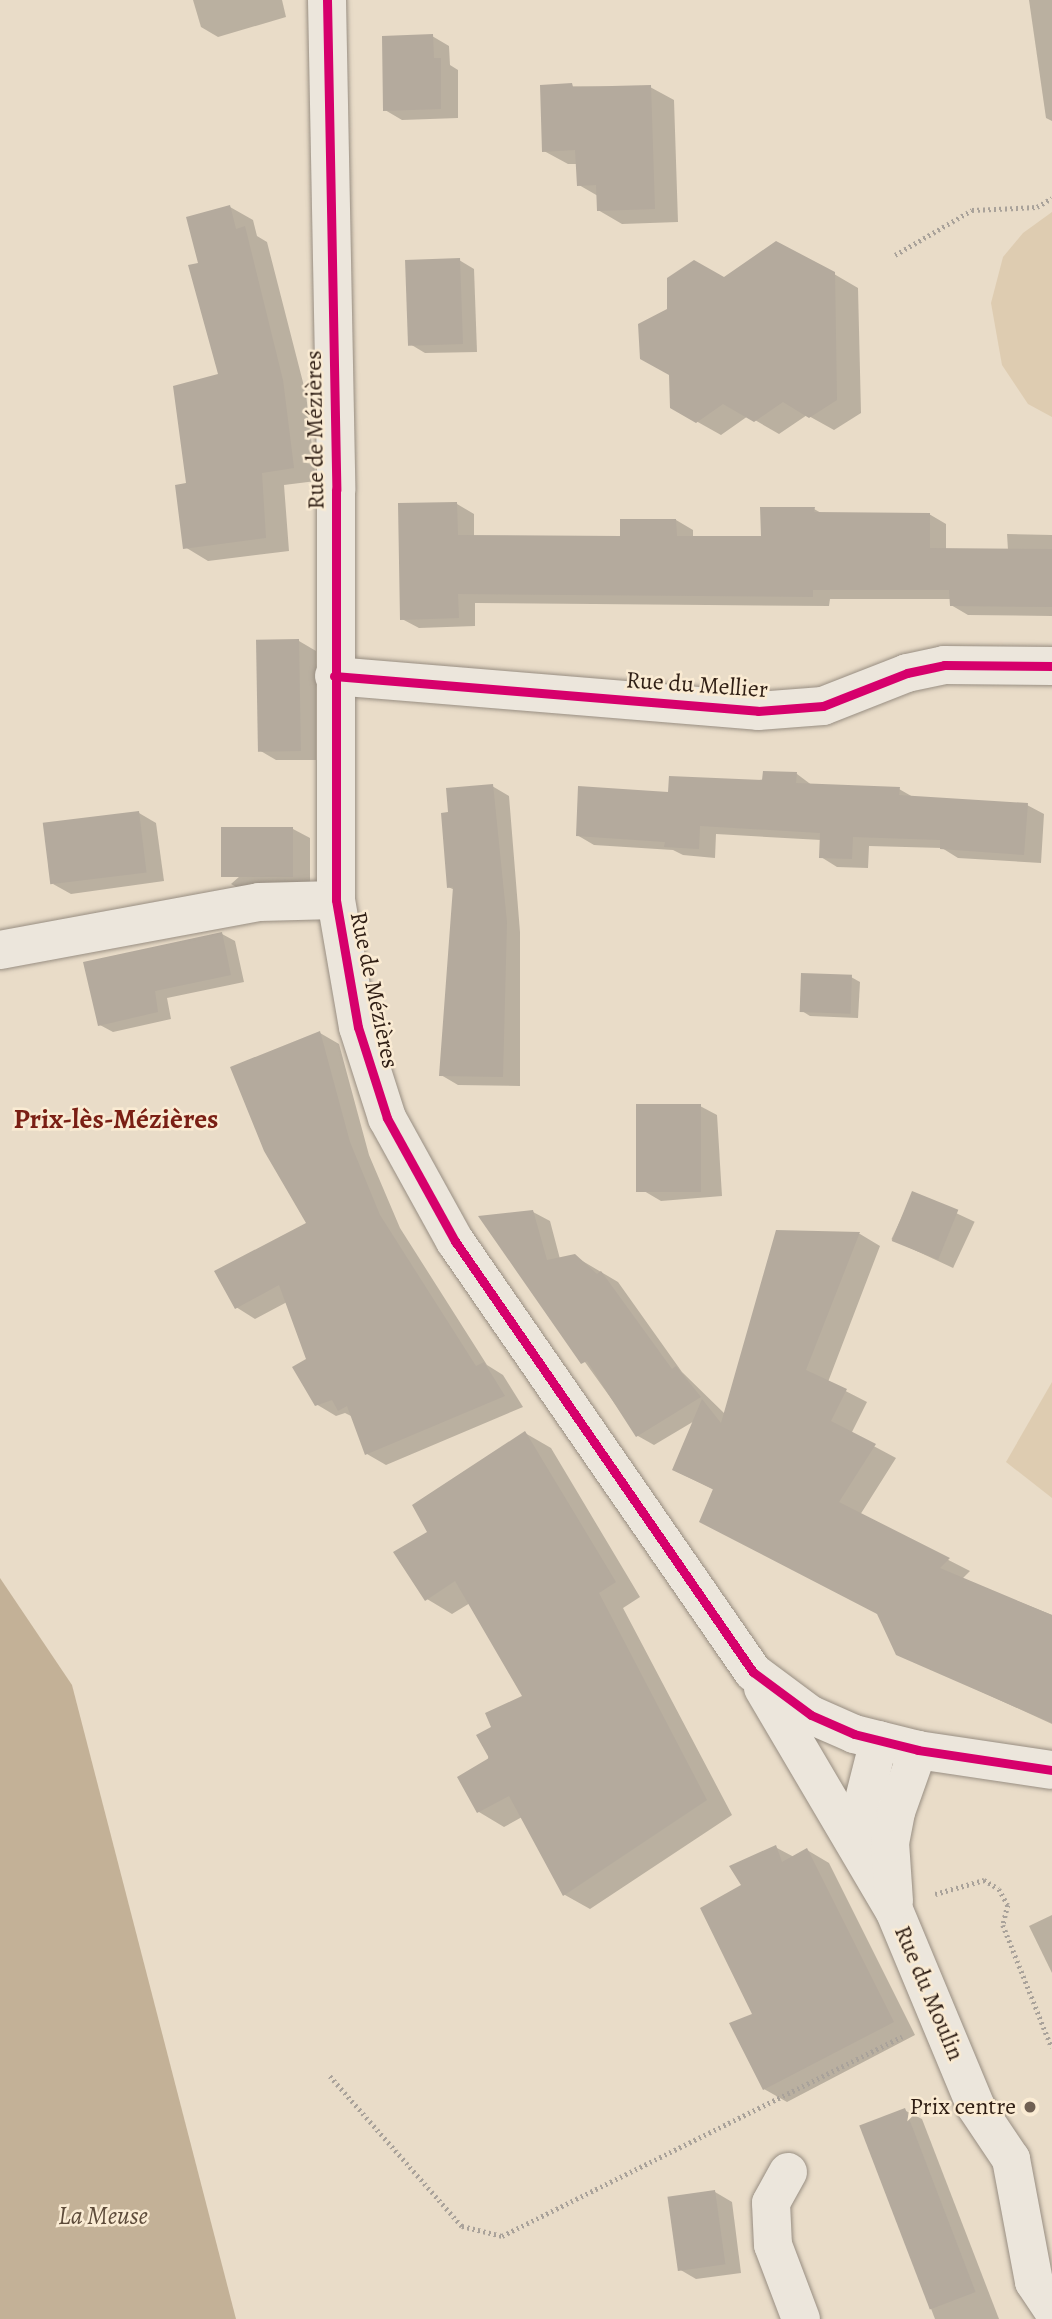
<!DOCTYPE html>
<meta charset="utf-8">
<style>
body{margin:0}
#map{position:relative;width:1052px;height:2319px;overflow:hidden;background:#e9dcc8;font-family:Alegreya,serif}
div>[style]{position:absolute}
.green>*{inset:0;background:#deccb1}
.water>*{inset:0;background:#c3b197}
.shadow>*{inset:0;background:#0003;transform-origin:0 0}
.building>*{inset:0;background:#b4aa9d;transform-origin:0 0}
.path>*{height:4.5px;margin-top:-2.25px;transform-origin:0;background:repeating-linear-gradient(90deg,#a9a29a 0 2px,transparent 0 5.5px)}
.roads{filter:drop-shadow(0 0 2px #988e82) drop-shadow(0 0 2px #988e82)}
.minor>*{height:38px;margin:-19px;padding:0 19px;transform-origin:19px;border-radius:19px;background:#ece6dc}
.cycleway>*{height:9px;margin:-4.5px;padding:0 4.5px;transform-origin:4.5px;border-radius:4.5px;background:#d6006c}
.dots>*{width:19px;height:19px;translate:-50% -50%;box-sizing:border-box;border:4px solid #faebd3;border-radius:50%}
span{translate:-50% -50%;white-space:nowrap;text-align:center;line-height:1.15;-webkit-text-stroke:5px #faebd3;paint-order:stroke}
.street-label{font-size:24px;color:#2f1e14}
.poi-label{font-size:24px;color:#2f1e14}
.right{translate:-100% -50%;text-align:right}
.water-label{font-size:26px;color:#5d4b3a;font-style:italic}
.quarter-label{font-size:28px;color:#7a1f14;font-weight:700}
</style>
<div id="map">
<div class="green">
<div style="clip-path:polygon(1052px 212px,1052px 417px,1028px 404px,1002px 365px,991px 303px,1003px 257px,1023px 233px)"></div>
<div style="clip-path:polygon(1052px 1382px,1052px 1498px,1006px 1462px)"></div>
</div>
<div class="water">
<div style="clip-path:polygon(0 1578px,72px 1685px,236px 2319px,0 2319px)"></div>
</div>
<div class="shadow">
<div style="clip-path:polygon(193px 0,282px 0,286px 17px,218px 37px,201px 27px)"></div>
<div style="clip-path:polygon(1029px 0,1052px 0,1052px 121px,1046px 118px)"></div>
<div style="clip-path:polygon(432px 36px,449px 46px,450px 65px,458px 70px,458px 118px,402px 120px,385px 110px)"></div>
<div style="clip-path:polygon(542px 86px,650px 87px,674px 100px,678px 222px,622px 224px,598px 210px,598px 196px,579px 185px,578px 164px,568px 164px,544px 151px)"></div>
<div style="clip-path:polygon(230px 207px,253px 220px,257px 236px,267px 242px,306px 394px,316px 481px,284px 485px,289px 551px,208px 561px,185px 547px,188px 484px,220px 375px,200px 264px)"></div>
<div style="clip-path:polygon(459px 260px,474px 269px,477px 352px,425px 353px,410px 344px)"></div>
<div style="clip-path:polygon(834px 274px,858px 288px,861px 413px,834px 430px,807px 415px,779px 434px,748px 416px,721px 435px,671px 407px,724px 279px)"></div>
<div style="clip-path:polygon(457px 504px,474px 514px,474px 537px,622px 538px,676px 520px,693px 530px,693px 538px,763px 538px,814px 509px,823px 514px,929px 514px,946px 524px,946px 550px,1008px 550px,1007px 534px,1052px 535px,1052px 616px,968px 615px,951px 605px,951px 599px,830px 599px,829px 606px,475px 603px,475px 626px,419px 628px,402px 619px)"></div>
<div style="clip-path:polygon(299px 641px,316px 651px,316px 760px,276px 760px,259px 750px)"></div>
<div style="clip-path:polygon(797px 774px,813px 786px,899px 789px,913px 797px,1027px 805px,1044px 814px,1041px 863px,958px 858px,942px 848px,869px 846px,868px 868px,837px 867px,821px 857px,821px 840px,716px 834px,715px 858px,683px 855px,673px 850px,594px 845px,577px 835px,670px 794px)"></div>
<div style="clip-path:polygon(492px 786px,509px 796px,520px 932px,520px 1086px,458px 1085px,441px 1075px,455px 890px,448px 887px,450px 814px)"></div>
<div style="clip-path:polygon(139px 813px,156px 823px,164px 881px,71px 894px,53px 884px)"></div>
<div style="clip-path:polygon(293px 829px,310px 838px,310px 886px,249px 894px,231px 884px)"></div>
<div style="clip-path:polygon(222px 934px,235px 941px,244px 982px,167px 998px,171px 1019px,113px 1032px,100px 1025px)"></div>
<div style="clip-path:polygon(851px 977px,860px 982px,858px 1018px,810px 1016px,802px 1011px)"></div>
<div style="clip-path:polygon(320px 1033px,339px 1044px,369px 1155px,400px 1228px,487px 1365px,503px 1375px,523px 1407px,386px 1465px,367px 1454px,353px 1417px,345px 1413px,336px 1416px,316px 1404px,309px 1360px,287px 1302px,255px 1319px,236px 1307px,308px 1224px)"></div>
<div style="clip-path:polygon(700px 1106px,717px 1115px,722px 1196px,661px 1201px,644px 1191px)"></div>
<div style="left:913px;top:1193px;width:68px;height:51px;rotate:25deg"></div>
<div style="clip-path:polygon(533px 1212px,550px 1221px,560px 1259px,574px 1256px,618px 1282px,682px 1372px,726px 1415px,777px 1232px,860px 1234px,880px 1246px,828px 1382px,867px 1402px,851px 1434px,896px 1458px,860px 1515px,970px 1571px,962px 1579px,1052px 1615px,1052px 1724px,897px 1653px,879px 1615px,714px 1490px,674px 1470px,696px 1420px,654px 1445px,638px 1436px,481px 1217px)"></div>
<div style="clip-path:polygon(525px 1433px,551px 1448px,640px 1597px,623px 1608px,732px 1815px,590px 1909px,565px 1895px,522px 1817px,504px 1827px,479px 1812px,493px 1728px,524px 1696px,470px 1603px,452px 1614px,427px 1599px,430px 1533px)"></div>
<div style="clip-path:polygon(775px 1847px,794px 1857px,807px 1850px,829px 1863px,915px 2035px,787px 2102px,764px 2089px,743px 1886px)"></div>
<div style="clip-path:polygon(1052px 1915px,1052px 1973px,1029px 1926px)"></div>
<div style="clip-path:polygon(904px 2110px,922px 2119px,999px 2319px,935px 2319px,861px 2127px)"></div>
<div style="clip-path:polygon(715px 2192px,732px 2202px,741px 2273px,696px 2279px,679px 2269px)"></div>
</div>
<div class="building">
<div style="clip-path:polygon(433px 34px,434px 58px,441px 58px,441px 109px,383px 111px,382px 36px)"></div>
<div style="clip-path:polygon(572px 83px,573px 87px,651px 85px,655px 209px,597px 211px,596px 185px,577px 186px,575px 150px,542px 152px,540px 85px)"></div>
<div style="clip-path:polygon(230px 205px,236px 229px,245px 226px,283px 380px,294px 468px,262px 473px,266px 538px,183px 549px,175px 485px,186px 483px,173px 386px,218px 374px,188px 265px,198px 263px,186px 217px)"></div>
<div style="clip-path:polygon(776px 241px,835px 272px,837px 400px,809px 418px,783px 402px,754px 422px,723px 404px,696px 423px,670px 408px,669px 375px,640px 359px,638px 324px,667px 309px,667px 278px,694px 260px,724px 277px)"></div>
<div style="left:460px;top:258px;width:86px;height:55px;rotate:88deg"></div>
<div style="clip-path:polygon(457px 502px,458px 535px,620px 536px,620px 519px,676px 519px,677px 536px,761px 536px,760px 507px,815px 507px,814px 512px,930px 513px,930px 548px,1052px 549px,1052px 607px,950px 606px,949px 590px,813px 590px,813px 597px,458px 594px,459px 618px,400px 620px,398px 503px)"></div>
<div style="left:299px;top:639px;width:112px;height:43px;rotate:89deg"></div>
<div style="clip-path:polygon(763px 771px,797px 772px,796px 783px,900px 787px,899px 795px,1028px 803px,1024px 855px,940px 849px,940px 840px,853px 837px,852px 859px,819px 858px,820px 833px,700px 826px,699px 849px,664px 847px,665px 842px,576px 836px,578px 786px,668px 792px,669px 776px,762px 780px)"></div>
<div style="clip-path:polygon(493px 784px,507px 922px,503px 1077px,439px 1076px,453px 887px,447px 888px,441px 813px,448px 812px,446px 788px)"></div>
<div style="left:139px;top:811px;width:62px;height:97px;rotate:83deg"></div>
<div style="left:293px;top:827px;width:50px;height:72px;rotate:90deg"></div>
<div style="clip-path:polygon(222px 932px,231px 975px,155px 991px,158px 1012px,98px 1026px,83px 962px)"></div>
<div style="left:801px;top:973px;width:51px;height:39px;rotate:2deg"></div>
<div style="clip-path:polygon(320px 1031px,350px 1142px,380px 1215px,476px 1366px,484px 1362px,505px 1396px,365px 1455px,347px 1406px,338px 1411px,332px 1400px,315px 1406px,292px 1367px,306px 1359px,279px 1285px,235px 1309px,214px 1271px,306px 1223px,264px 1151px,230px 1067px)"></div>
<div style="left:636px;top:1104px;width:65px;height:88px"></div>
<div style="left:912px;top:1191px;width:50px;height:54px;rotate:22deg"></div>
<div style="clip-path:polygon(533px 1210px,547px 1260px,575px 1254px,597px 1274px,601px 1271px,672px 1369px,676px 1366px,701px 1397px,636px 1437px,587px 1361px,581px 1364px,478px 1216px)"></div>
<div style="clip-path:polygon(776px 1230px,860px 1232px,806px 1370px,847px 1389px,831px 1421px,876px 1444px,839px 1502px,950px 1558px,940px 1568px,1052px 1615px,1052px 1723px,896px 1655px,877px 1614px,699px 1522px,713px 1489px,672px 1470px,702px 1399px,721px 1423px)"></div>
<div style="clip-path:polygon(525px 1431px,616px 1582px,599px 1593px,707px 1800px,563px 1896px,509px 1796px,477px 1813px,457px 1777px,489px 1758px,476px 1735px,491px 1727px,485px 1713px,522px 1696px,455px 1581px,425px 1601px,393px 1552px,427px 1532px,412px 1505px)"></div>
<div style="clip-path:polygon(776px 1845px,782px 1862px,807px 1848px,894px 2022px,763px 2090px,729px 2023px,752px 2014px,700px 1908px,741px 1885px,729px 1866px)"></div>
<div style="left:905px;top:2108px;width:197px;height:49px;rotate:69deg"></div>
<div style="left:715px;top:2190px;width:75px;height:48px;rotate:82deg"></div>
</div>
<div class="path">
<div style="left:895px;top:255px;width:89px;rotate:-30.3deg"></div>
<div style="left:972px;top:210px;width:65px;rotate:-2.6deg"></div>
<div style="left:1037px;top:207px;width:17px;rotate:-31deg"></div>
<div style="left:935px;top:1894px;width:51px;rotate:-15.9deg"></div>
<div style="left:984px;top:1880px;width:17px;rotate:31deg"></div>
<div style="left:999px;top:1889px;width:18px;rotate:61deg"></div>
<div style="left:1008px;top:1905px;width:21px;rotate:104deg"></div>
<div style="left:1003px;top:1925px;width:132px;rotate:68.3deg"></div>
<div style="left:330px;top:2076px;width:200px;rotate:48.7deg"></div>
<div style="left:462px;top:2226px;width:41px;rotate:14deg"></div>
<div style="left:502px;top:2236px;width:447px;rotate:-26.5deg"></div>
</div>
<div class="roads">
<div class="minor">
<div style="left:327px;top:0;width:490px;rotate:88.9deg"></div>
<div style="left:336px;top:490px;width:410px;rotate:90deg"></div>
<div style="left:336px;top:900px;width:129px;rotate:80.2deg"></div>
<div style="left:358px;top:1027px;width:96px;rotate:72.3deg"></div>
<div style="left:387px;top:1118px;width:141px;rotate:61.1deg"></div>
<div style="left:455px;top:1241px;width:524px;rotate:55.34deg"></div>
<div style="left:753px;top:1672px;width:72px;rotate:36.6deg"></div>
<div style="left:811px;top:1715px;width:47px;rotate:23.8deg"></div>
<div style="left:854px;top:1734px;width:66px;rotate:14deg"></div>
<div style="left:918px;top:1750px;width:135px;rotate:8.5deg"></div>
<div style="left:334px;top:676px;width:425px;rotate:4.7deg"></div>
<div style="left:758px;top:711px;width:65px;rotate:-4.4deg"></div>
<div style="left:823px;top:706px;width:90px;rotate:-21.4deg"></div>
<div style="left:907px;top:673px;width:38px;rotate:-12deg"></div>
<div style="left:944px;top:665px;width:108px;rotate:0.5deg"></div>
<div style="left:0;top:950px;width:263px;rotate:-10.5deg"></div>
<div style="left:259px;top:902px;width:77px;rotate:-1.5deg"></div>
<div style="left:763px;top:1688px;width:258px;rotate:59.5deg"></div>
<div style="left:894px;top:1910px;width:213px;rotate:67.4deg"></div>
<div style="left:976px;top:2107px;width:63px;rotate:56.1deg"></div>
<div style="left:1011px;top:2159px;width:125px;rotate:79.4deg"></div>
<div style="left:1034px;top:2282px;width:32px;rotate:56deg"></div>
<div style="left:854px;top:1839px;width:102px;rotate:-75.8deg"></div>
<div style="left:894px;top:1901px;width:58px;rotate:-93.9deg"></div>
<div style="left:890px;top:1843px;width:32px;rotate:-79deg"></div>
<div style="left:896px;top:1812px;width:66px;rotate:-70.5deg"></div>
<div style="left:788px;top:2172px;width:35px;rotate:119deg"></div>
<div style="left:771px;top:2203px;width:42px;rotate:87.3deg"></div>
<div style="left:773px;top:2245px;width:79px;rotate:69.3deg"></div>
</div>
</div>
<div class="cycleway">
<div style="left:327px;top:0;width:490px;rotate:88.9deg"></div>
<div style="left:336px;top:490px;width:410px;rotate:90deg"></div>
<div style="left:336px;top:900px;width:129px;rotate:80.2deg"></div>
<div style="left:358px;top:1027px;width:96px;rotate:72.3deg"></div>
<div style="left:387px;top:1118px;width:141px;rotate:61.1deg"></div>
<div style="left:455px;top:1241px;width:524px;rotate:55.34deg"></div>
<div style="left:753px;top:1672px;width:72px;rotate:36.6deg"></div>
<div style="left:811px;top:1715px;width:47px;rotate:23.8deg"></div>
<div style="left:854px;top:1734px;width:66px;rotate:14deg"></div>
<div style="left:918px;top:1750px;width:135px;rotate:8.5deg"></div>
<div style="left:334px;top:676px;width:425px;rotate:4.7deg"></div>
<div style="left:758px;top:711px;width:65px;rotate:-4.4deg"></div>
<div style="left:823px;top:706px;width:90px;rotate:-21.4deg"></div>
<div style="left:907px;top:673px;width:38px;rotate:-12deg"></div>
<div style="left:944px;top:665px;width:108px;rotate:0.5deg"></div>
</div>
<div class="dots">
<div style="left:1030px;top:2107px;background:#706053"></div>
</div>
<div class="street-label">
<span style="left:315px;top:430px;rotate:-91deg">Rue de Mézières</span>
<span style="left:697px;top:685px;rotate:4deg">Rue du Mellier</span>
<span style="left:374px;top:990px;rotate:78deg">Rue de Mézières</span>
<span style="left:929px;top:1993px;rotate:67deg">Rue du Moulin</span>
</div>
<div class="poi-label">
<span class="right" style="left:1016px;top:2107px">Prix centre</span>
</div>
<div class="water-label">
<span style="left:103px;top:2216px">La Meuse</span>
</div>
<div class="quarter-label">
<span style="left:116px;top:1119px">Prix-lès-Mézières</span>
</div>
</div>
